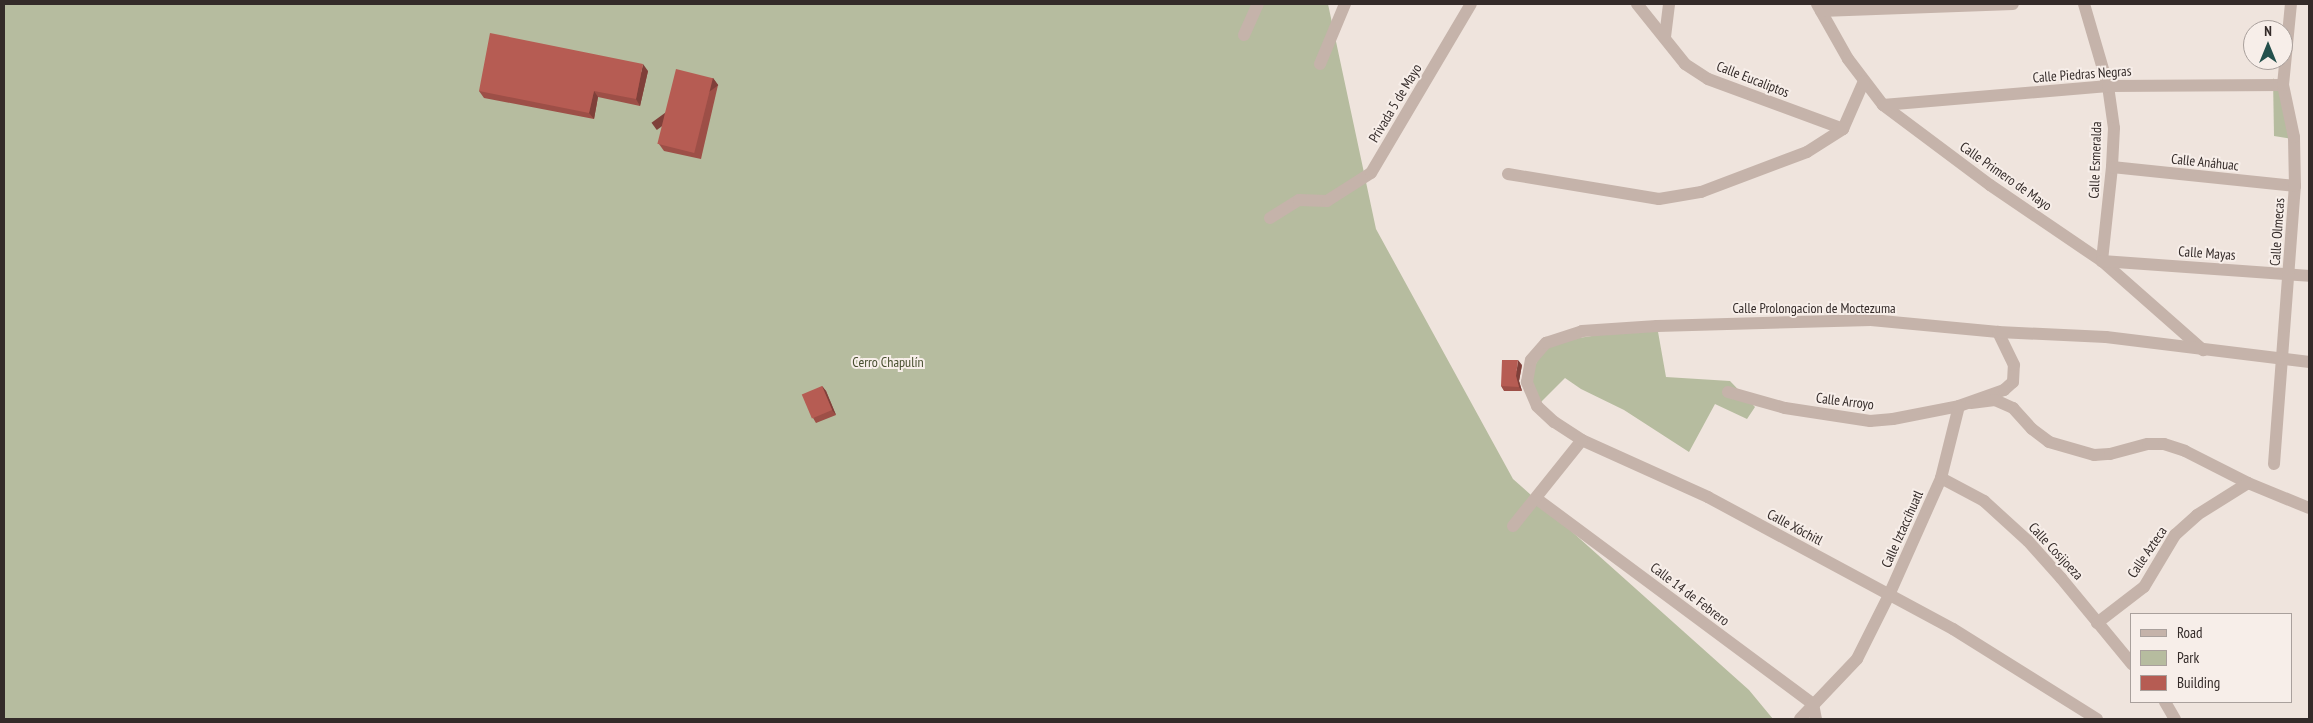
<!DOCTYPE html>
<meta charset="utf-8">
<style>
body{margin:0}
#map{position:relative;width:2313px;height:723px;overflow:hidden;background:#efe4dd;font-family:"PT Sans Narrow",sans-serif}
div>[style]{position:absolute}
.green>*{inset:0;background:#b6bc9f}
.minor>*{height:12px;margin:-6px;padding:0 6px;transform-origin:6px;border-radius:6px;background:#c5b3aa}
.wall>*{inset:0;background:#9d4f47}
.shaded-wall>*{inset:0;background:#7f403a;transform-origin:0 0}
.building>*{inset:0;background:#b65c53;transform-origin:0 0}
span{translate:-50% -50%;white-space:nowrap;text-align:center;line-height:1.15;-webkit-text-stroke:4px #f7eee9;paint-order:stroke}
.street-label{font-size:14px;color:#342b29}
.park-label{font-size:14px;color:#484f30}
.frame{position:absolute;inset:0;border:5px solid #342b29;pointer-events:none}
.legend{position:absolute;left:2130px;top:613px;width:162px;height:90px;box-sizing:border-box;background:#f7eee9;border:1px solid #a9a09c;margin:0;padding:6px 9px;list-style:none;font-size:15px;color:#342b29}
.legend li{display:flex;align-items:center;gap:10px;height:25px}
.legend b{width:25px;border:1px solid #a9a09c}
.north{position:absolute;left:2243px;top:20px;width:50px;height:50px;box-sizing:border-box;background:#f7eee9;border:1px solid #a9a09c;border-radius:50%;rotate:0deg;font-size:14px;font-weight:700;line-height:20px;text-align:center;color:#342b29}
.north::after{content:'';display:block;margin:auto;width:18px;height:22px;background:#24504c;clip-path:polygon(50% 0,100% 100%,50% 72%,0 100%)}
</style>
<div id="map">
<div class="green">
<div style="clip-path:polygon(4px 4px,1328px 4px,1376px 229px,1513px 479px,1749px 690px,1773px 719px,4px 719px)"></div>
<div style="clip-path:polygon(2273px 78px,2281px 94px,2292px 139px,2274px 136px)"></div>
<div style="clip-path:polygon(1657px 326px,1666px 377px,1730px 381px,1755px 407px,1747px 419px,1715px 404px,1689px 452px,1624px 410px,1581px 389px,1565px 378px,1537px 406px,1527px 382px,1546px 343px)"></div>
</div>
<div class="minor">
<div style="left:1637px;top:4px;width:77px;rotate:51.3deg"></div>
<div style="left:1685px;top:64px;width:27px;rotate:33deg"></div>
<div style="left:1708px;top:79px;width:144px;rotate:20.3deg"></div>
<div style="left:1817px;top:4px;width:63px;rotate:60.6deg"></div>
<div style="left:1848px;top:59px;width:58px;rotate:52.7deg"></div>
<div style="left:1883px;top:105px;width:134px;rotate:36.8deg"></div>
<div style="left:1990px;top:185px;width:135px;rotate:34.2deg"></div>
<div style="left:2102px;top:261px;width:135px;rotate:41.4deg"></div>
<div style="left:2084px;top:4px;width:85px;rotate:73.7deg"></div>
<div style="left:2108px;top:86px;width:42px;rotate:81.9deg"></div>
<div style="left:2114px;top:128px;width:39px;rotate:93deg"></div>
<div style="left:2112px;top:167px;width:95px;rotate:96.1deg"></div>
<div style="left:1821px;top:11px;width:192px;rotate:-2.1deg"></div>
<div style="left:1244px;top:35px;width:34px;rotate:-66deg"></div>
<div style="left:1665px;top:37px;width:33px;rotate:-83deg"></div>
<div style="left:1320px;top:64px;width:65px;rotate:-67.4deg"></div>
<div style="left:1883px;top:105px;width:226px;rotate:-4.8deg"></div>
<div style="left:2108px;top:86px;width:175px;rotate:-0.3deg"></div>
<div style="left:2112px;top:167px;width:184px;rotate:5.9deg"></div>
<div style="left:1508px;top:174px;width:153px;rotate:9.4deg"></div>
<div style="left:1659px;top:199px;width:43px;rotate:-9.5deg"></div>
<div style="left:1701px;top:192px;width:113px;rotate:-20.7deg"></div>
<div style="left:1807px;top:152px;width:43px;rotate:-32.6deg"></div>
<div style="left:1843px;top:129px;width:52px;rotate:-66.4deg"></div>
<div style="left:1270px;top:218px;width:34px;rotate:-32deg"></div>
<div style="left:1299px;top:200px;width:28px;rotate:2deg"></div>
<div style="left:1327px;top:201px;width:52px;rotate:-32.5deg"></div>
<div style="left:1371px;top:173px;width:196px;rotate:-59.4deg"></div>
<div style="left:2102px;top:261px;width:208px;rotate:4.1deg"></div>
<div style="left:1728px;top:392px;width:59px;rotate:15.7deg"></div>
<div style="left:1785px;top:408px;width:86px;rotate:8.7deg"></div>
<div style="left:1870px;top:421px;width:23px;rotate:-5deg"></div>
<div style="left:1893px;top:419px;width:67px;rotate:-11.1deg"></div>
<div style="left:1959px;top:406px;width:48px;rotate:-19.6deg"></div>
<div style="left:2004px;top:390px;width:12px;rotate:-42deg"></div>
<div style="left:2013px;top:382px;width:17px;rotate:-87deg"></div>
<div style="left:2014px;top:365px;width:37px;rotate:-116deg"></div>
<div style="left:1971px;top:403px;width:24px;rotate:-7deg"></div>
<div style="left:1995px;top:400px;width:20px;rotate:24deg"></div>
<div style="left:2013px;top:408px;width:28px;rotate:48deg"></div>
<div style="left:2032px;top:429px;width:21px;rotate:37deg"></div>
<div style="left:2049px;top:442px;width:47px;rotate:16.1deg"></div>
<div style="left:2094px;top:455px;width:16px;rotate:-4deg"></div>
<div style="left:2110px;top:454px;width:39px;rotate:-15deg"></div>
<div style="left:2148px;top:444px;width:16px"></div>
<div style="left:2164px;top:444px;width:22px;rotate:18deg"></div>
<div style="left:2185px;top:451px;width:71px;rotate:26.9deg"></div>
<div style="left:2248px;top:483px;width:66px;rotate:22.3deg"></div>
<div style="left:2274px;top:464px;width:279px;rotate:-85.7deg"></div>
<div style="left:2295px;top:186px;width:49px;rotate:-91.2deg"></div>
<div style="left:2294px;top:137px;width:53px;rotate:-101.9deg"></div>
<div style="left:2283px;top:85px;width:81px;rotate:-84.4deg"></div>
<div style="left:1941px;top:478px;width:49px;rotate:28.1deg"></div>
<div style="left:1984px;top:501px;width:59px;rotate:42.3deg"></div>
<div style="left:2028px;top:541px;width:50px;rotate:48.3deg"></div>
<div style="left:2061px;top:578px;width:112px;rotate:50.5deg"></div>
<div style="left:1537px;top:499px;width:344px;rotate:36.6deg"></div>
<div style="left:1813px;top:704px;width:15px;rotate:79deg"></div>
<div style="left:1513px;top:526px;width:110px;rotate:-51.3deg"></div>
<div style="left:2097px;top:623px;width:59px;rotate:-37.5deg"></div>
<div style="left:2144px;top:587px;width:61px;rotate:-59.2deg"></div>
<div style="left:2175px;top:535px;width:30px;rotate:-42deg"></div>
<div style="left:2197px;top:515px;width:60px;rotate:-32.1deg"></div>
<div style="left:2165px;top:702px;width:20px;rotate:60deg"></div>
<div style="left:1800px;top:719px;width:83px;rotate:-46.5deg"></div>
<div style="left:1857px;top:659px;width:72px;rotate:-63.4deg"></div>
<div style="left:1889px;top:595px;width:128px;rotate:-66deg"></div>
<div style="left:1941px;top:478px;width:74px;rotate:-76deg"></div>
<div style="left:2097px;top:719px;width:170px;rotate:-148deg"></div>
<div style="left:1953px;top:629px;width:278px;rotate:-151.7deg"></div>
<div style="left:1708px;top:497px;width:138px;rotate:-155.7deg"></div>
<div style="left:1582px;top:440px;width:33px;rotate:-147deg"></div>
<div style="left:1554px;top:422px;width:23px;rotate:-137deg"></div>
<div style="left:1537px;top:406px;width:26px;rotate:-113deg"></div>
<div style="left:1527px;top:382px;width:22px;rotate:-80deg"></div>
<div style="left:1531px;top:360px;width:23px;rotate:-49deg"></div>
<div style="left:1546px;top:343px;width:38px;rotate:-18deg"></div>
<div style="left:1582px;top:331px;width:75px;rotate:-3.8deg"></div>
<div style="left:1657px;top:326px;width:214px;rotate:-1.6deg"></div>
<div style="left:1871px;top:320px;width:128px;rotate:5.4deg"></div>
<div style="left:1998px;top:332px;width:108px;rotate:2.7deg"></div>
<div style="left:2106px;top:337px;width:205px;rotate:7deg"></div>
</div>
<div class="wall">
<div style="clip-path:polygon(648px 71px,640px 106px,598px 97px,594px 119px,484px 98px,479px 91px)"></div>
<div style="clip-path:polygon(713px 78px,718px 85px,701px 159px,664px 151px,659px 144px)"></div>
<div style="clip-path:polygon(1522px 365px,1519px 381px,1522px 391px,1504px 391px,1501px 386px)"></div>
<div style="clip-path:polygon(822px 386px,826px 391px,836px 415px,816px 423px,813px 418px)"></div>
</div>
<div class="shaded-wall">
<div style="clip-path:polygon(643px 64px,648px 71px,640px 106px,636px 99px)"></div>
<div style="left:713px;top:78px;width:9px;height:76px;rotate:54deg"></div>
<div style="clip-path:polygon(594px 91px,598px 97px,594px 119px,589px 113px)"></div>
<div style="clip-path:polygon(1518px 360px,1522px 365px,1519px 381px,1522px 391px,1519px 387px,1516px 376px)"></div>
<div style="clip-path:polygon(822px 386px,826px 391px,836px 415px,832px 410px)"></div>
</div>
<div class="building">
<div style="clip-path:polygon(490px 33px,643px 64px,636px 99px,594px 91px,589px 113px,479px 91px)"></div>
<div style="left:676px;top:69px;width:38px;height:77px;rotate:14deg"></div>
<div style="clip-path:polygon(1502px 360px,1518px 360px,1516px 376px,1519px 387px,1501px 386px)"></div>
<div style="left:822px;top:386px;width:26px;height:22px;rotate:67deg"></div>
</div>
<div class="street-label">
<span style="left:2082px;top:74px;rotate:-4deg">Calle Piedras Negras</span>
<span style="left:1753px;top:79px;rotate:21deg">Calle Eucaliptos</span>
<span style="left:1395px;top:103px;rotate:-59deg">Privada 5 de Mayo</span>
<span style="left:2095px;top:160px;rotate:-88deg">Calle Esmeralda</span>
<span style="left:2205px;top:162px;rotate:6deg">Calle Anáhuac</span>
<span style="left:2006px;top:176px;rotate:35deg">Calle Primero de Mayo</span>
<span style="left:2277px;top:232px;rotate:-86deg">Calle Olmecas</span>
<span style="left:2207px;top:253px;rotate:4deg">Calle Mayas</span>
<span style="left:1814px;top:308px">Calle Prolongacion de Moctezuma</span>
<span style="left:1845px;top:401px;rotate:7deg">Calle Arroyo</span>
<span style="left:1795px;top:527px;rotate:28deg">Calle Xóchitl</span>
<span style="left:1902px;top:529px;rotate:-66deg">Calle Iztaccíhuatl</span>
<span style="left:2056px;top:551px;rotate:47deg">Calle Cosijoeza</span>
<span style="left:2147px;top:552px;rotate:-56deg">Calle Azteca</span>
<span style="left:1690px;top:594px;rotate:37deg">Calle 14 de Febrero</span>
</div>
<div class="park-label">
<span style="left:888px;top:362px">Cerro Chapulín</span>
</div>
<div class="frame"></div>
<ul class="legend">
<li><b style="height:6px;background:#c5b3aa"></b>Road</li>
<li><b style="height:14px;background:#b6bc9f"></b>Park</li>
<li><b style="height:14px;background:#b65c53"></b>Building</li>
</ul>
<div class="north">N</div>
</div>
